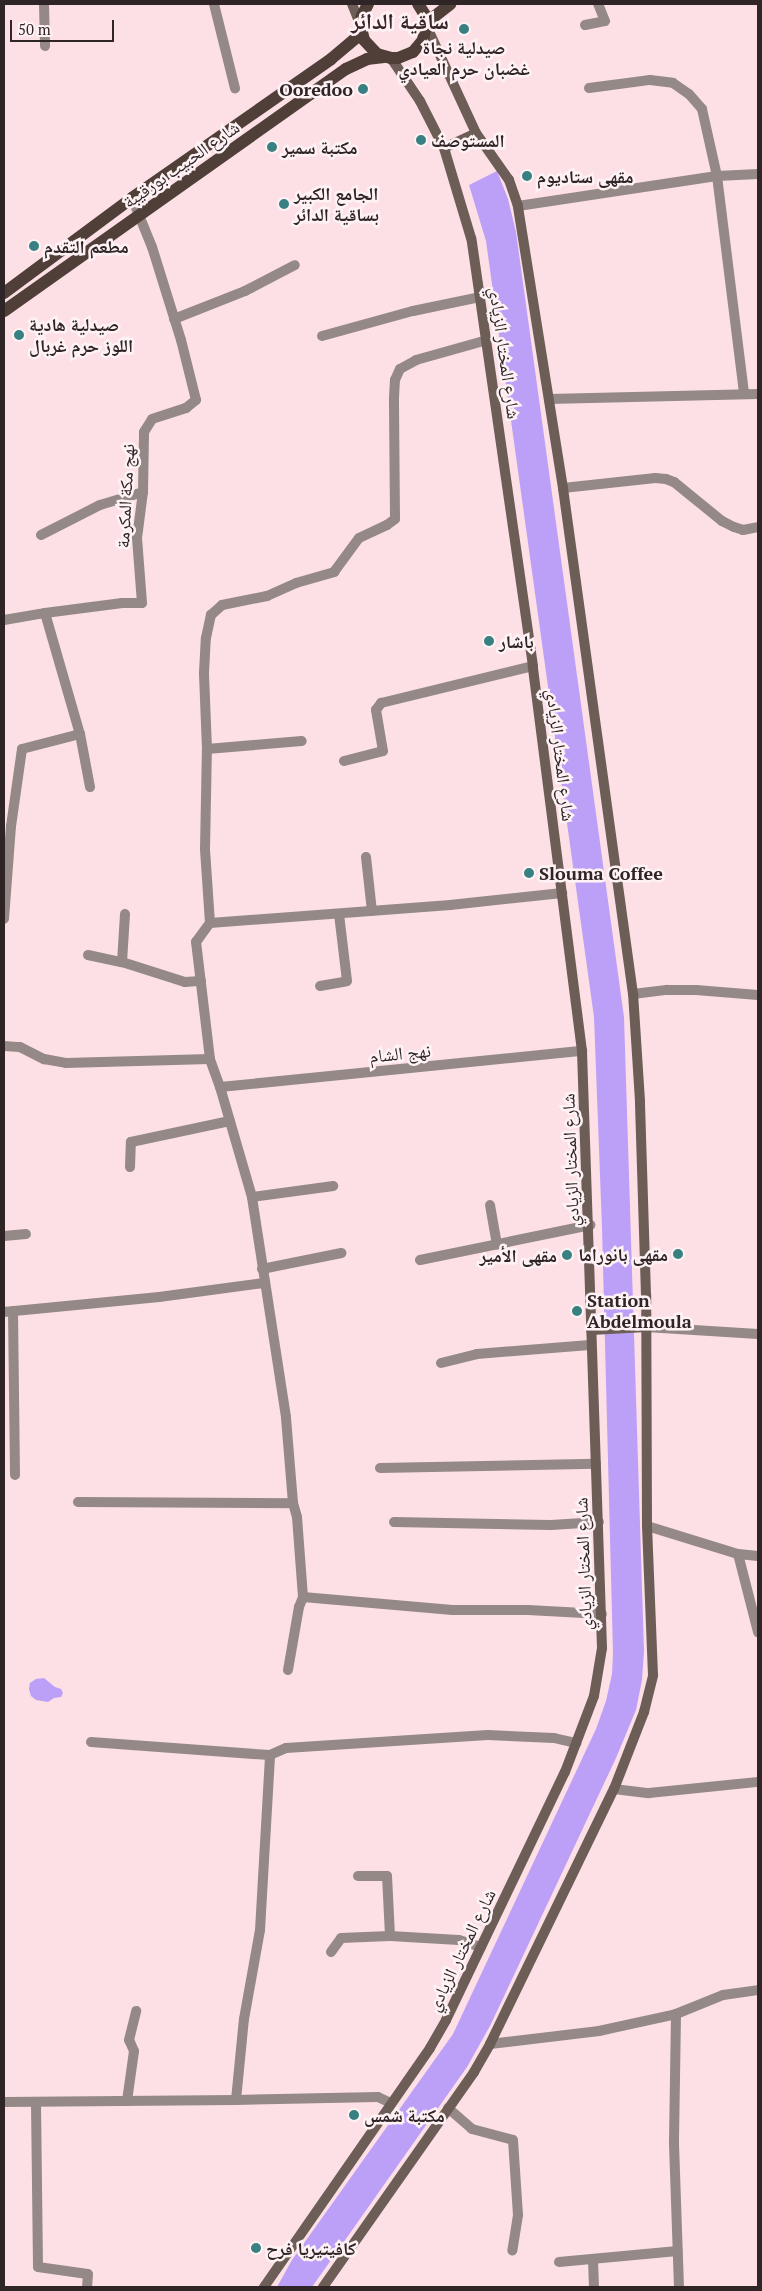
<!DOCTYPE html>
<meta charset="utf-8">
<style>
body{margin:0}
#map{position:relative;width:762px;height:2291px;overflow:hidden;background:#fde0e5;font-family:"PT Serif","Noto Naskh Arabic",serif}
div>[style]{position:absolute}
.water>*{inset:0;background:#bc9ff7}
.street>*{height:10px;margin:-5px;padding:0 5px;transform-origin:5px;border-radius:5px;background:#948986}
.secondary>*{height:10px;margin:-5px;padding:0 5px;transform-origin:5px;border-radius:5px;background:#6c5d57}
.primary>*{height:12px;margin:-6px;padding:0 6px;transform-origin:6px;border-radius:6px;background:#503e38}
.dots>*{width:14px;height:14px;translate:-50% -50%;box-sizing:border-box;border:2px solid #fef2f4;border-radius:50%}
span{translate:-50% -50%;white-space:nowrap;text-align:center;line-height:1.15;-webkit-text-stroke:5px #fef2f4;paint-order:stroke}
.poi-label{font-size:18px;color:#2f2527;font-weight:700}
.right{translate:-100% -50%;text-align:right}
.left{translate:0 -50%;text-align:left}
.street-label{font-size:18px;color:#2f2527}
.district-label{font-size:22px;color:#392529;font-weight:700}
.frame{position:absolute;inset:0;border:5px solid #2f2527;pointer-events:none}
.scale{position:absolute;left:10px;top:20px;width:104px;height:22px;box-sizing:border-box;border:2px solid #2f2527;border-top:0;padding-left:6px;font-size:15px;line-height:18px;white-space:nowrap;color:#2f2527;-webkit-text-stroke:4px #fef2f4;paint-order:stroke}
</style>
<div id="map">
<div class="water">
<div style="clip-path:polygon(497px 171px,508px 199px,516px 232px,624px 1017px,644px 1651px,642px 1680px,636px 1710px,616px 1758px,490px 2026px,467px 2067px,312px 2287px,277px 2287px,292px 2260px,453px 2034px,596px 1729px,606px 1701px,612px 1674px,613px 1654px,602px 1228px,594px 1017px,486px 241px,469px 185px)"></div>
<div style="clip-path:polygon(44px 1678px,55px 1687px,61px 1689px,63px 1693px,61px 1697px,54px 1698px,48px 1702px,36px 1700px,31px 1696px,29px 1689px,30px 1683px,36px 1679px)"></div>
</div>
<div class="street">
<div style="left:44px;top:4px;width:42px;rotate:88.6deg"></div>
<div style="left:214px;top:4px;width:87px;rotate:76deg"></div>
<div style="left:585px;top:25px;width:20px;rotate:-11deg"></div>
<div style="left:605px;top:21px;width:18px;rotate:-112deg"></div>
<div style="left:589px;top:88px;width:62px;rotate:-7.5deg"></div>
<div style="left:650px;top:80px;width:23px;rotate:7deg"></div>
<div style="left:673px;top:83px;width:19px;rotate:35deg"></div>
<div style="left:689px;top:94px;width:20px;rotate:49deg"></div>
<div style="left:702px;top:109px;width:69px;rotate:77.4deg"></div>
<div style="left:717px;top:176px;width:219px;rotate:82.9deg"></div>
<div style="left:518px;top:206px;width:201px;rotate:-8.6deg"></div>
<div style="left:717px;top:176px;width:41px;rotate:-2.8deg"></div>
<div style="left:174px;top:319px;width:76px;rotate:-21.5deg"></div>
<div style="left:245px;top:291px;width:56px;rotate:-27.5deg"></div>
<div style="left:322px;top:336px;width:94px;rotate:-15.4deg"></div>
<div style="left:413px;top:311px;width:68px;rotate:-11.8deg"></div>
<div style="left:549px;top:399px;width:209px;rotate:-1.4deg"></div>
<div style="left:563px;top:488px;width:93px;rotate:-6.2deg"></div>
<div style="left:655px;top:478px;width:11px;rotate:5deg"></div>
<div style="left:666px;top:479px;width:9px;rotate:21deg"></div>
<div style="left:674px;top:482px;width:62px;rotate:39.1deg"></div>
<div style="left:722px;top:521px;width:13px;rotate:27deg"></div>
<div style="left:734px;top:527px;width:9px;rotate:18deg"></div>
<div style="left:743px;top:530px;width:15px;rotate:-11deg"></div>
<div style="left:41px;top:535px;width:66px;rotate:-27deg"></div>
<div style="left:100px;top:505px;width:45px;rotate:-16.8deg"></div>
<div style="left:45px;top:613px;width:78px;rotate:-7.4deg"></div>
<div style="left:122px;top:603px;width:20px"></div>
<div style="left:142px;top:603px;width:65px;rotate:-94.4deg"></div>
<div style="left:137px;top:538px;width:46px;rotate:-82.6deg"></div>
<div style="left:143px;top:492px;width:60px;rotate:-89deg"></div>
<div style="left:144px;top:432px;width:15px;rotate:-58deg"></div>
<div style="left:152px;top:419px;width:36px;rotate:-18deg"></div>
<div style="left:186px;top:408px;width:13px;rotate:-39deg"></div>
<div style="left:196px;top:400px;width:62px;rotate:-104deg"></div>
<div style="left:181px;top:340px;width:97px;rotate:-107.3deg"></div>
<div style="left:152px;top:247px;width:53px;rotate:-112.2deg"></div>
<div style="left:4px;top:620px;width:42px;rotate:-9.7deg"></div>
<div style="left:45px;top:613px;width:126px;rotate:73.9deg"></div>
<div style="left:80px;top:734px;width:60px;rotate:165.5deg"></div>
<div style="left:22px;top:749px;width:78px;rotate:98.1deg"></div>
<div style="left:11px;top:826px;width:93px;rotate:94.3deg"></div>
<div style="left:80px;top:734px;width:54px;rotate:79.3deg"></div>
<div style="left:207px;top:749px;width:95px;rotate:-4.8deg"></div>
<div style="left:344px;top:761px;width:40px;rotate:-14.4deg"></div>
<div style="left:383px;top:751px;width:42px;rotate:-99.7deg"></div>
<div style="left:376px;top:710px;width:9px;rotate:-54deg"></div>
<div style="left:381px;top:703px;width:156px;rotate:-13.7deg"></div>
<div style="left:366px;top:857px;width:54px;rotate:83.7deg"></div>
<div style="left:210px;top:923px;width:74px;rotate:-93.9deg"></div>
<div style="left:205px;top:849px;width:100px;rotate:-88.9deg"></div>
<div style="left:207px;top:749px;width:76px;rotate:-92.3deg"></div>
<div style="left:204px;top:673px;width:35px;rotate:-87deg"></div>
<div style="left:206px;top:638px;width:24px;rotate:-78deg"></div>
<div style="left:211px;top:615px;width:15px;rotate:-42deg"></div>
<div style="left:222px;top:605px;width:46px;rotate:-11.3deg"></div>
<div style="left:267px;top:596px;width:32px;rotate:-24deg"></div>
<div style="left:296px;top:583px;width:40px;rotate:-16deg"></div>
<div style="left:334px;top:572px;width:42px;rotate:-53.7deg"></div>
<div style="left:359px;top:538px;width:31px;rotate:-25deg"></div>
<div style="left:387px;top:525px;width:10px;rotate:-37deg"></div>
<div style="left:395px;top:519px;width:121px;rotate:-90.5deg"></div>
<div style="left:394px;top:398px;width:18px;rotate:-87deg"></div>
<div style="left:395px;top:380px;width:12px;rotate:-66deg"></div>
<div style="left:400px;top:369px;width:18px;rotate:-29deg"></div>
<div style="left:416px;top:360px;width:74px;rotate:-15.7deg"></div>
<div style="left:88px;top:955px;width:35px;rotate:12deg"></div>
<div style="left:122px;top:962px;width:66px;rotate:17.6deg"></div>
<div style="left:185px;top:982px;width:16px;rotate:-4deg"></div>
<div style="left:122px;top:962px;width:48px;rotate:-86.4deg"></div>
<div style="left:320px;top:986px;width:27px;rotate:-10deg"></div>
<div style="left:347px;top:981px;width:67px;rotate:-96.8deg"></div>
<div style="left:633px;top:994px;width:34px;rotate:-7deg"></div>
<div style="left:667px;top:990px;width:29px"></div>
<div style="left:696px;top:990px;width:62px;rotate:4.6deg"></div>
<div style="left:4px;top:1046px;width:16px;rotate:4deg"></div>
<div style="left:20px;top:1047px;width:27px;rotate:27deg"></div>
<div style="left:44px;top:1059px;width:22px;rotate:10deg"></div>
<div style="left:66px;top:1063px;width:144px;rotate:-1.6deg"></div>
<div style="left:220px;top:1087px;width:364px;rotate:-5.7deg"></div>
<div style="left:130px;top:1167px;width:25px;rotate:-88deg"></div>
<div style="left:131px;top:1142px;width:101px;rotate:-12deg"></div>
<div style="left:252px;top:1197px;width:82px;rotate:-7.7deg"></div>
<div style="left:490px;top:1205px;width:40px;rotate:80deg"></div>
<div style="left:4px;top:1236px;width:22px;rotate:-5deg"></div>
<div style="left:420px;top:1260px;width:174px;rotate:-11.6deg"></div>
<div style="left:262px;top:1269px;width:81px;rotate:-11.4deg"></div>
<div style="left:13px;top:1311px;width:164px;rotate:89.3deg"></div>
<div style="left:4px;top:1312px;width:156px;rotate:-5.5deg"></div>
<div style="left:159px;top:1297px;width:106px;rotate:-7.6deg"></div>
<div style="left:646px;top:1327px;width:112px;rotate:3.6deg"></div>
<div style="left:441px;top:1363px;width:37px;rotate:-14deg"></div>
<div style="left:477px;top:1354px;width:113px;rotate:-4.6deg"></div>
<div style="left:380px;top:1468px;width:216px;rotate:-1.1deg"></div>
<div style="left:78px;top:1502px;width:215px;rotate:0.3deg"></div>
<div style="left:394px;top:1522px;width:157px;rotate:1.1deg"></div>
<div style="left:551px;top:1525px;width:48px;rotate:-3.6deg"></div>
<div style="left:647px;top:1526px;width:95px;rotate:17.1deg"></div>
<div style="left:738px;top:1554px;width:20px;rotate:6deg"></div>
<div style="left:738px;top:1554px;width:81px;rotate:75.6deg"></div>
<div style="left:303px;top:1597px;width:150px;rotate:5deg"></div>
<div style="left:452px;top:1610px;width:76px"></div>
<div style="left:528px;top:1610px;width:74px;rotate:3.1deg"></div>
<div style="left:288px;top:1670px;width:64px;rotate:-80.1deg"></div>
<div style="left:299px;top:1607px;width:11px;rotate:-68deg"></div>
<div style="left:303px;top:1597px;width:80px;rotate:-94.3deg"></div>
<div style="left:297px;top:1517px;width:15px;rotate:-106deg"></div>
<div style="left:293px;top:1503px;width:86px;rotate:-94.7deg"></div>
<div style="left:286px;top:1417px;width:223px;rotate:-98.8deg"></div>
<div style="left:252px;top:1197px;width:115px;rotate:-106.2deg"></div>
<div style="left:220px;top:1087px;width:30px;rotate:-110deg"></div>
<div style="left:210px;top:1059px;width:118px;rotate:-96.8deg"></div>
<div style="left:196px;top:942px;width:24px;rotate:-54deg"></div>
<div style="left:210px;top:923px;width:241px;rotate:-4.3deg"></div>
<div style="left:450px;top:905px;width:113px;rotate:-6.1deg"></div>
<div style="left:91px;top:1742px;width:179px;rotate:4.2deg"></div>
<div style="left:614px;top:1789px;width:35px;rotate:7deg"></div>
<div style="left:649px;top:1793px;width:110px;rotate:-5.8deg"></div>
<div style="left:358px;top:1876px;width:29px"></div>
<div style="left:387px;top:1876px;width:60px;rotate:87.1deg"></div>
<div style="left:390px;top:1936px;width:69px;rotate:3.3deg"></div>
<div style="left:459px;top:1940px;width:23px;rotate:18deg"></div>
<div style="left:331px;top:1952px;width:17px;rotate:-54deg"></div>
<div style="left:341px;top:1938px;width:49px;rotate:-2.3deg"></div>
<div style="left:676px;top:2014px;width:130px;rotate:90.9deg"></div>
<div style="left:674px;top:2144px;width:143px;rotate:88deg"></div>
<div style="left:490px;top:2044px;width:110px;rotate:-6.8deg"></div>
<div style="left:599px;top:2031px;width:79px;rotate:-12.4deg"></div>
<div style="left:676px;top:2014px;width:51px;rotate:-22deg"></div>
<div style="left:723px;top:1995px;width:35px;rotate:-8deg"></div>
<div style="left:236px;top:2100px;width:81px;rotate:-84.4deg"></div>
<div style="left:244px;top:2019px;width:90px;rotate:-79.8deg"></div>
<div style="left:260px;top:1930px;width:175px;rotate:-86.7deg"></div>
<div style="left:270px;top:1755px;width:17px;rotate:-24deg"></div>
<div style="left:286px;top:1748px;width:202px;rotate:-3.7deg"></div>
<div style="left:488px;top:1735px;width:66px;rotate:2.6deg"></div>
<div style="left:554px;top:1738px;width:23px;rotate:13deg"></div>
<div style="left:127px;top:2101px;width:50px;rotate:-82deg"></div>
<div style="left:134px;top:2051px;width:12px;rotate:-114deg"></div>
<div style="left:129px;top:2040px;width:30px;rotate:-76deg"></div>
<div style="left:4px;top:2102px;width:232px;rotate:-0.5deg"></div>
<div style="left:236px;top:2100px;width:142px;rotate:-1.2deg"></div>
<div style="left:378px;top:2097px;width:14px;rotate:25deg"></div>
<div style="left:36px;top:2103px;width:164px;rotate:89.3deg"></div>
<div style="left:38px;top:2267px;width:50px;rotate:8deg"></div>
<div style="left:88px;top:2274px;width:13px;rotate:94deg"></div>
<div style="left:448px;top:2108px;width:32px;rotate:41deg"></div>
<div style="left:472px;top:2129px;width:42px;rotate:15deg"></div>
<div style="left:513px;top:2140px;width:75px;rotate:86.2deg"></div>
<div style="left:518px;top:2215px;width:36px;rotate:99deg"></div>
<div style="left:593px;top:2259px;width:28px;rotate:88deg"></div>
<div style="left:559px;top:2262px;width:119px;rotate:-5.3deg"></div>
</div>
<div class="secondary">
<div style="left:352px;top:4px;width:22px;rotate:68deg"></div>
<div style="left:444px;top:148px;width:35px;rotate:-25deg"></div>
<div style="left:591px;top:1330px;width:55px;rotate:-3.1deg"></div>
<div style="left:264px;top:2287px;width:291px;rotate:-55.2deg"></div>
<div style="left:430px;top:2048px;width:32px;rotate:-60deg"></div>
<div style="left:446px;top:2020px;width:275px;rotate:-64.4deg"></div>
<div style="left:565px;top:1772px;width:81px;rotate:-69.1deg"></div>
<div style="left:594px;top:1696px;width:49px;rotate:-80.5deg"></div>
<div style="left:602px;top:1648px;width:597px;rotate:-91.92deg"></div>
<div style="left:582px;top:1051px;width:388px;rotate:-97.3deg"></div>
<div style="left:533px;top:666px;width:432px;rotate:-98.2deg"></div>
<div style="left:471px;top:238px;width:94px;rotate:-106.7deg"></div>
<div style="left:444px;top:148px;width:53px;rotate:-117.1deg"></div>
<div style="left:420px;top:101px;width:52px;rotate:-124deg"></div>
<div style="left:323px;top:2287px;width:263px;rotate:-54.9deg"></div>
<div style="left:474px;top:2072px;width:32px;rotate:-60deg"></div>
<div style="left:490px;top:2044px;width:284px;rotate:-64.1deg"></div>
<div style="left:614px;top:1789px;width:83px;rotate:-68.7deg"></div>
<div style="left:644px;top:1712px;width:38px;rotate:-76deg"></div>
<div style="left:653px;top:1675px;width:149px;rotate:-92.3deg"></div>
<div style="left:647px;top:1526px;width:231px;rotate:-90.2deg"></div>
<div style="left:646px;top:1295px;width:194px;rotate:-91.8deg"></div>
<div style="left:640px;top:1101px;width:107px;rotate:-93.7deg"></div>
<div style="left:633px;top:994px;width:511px;rotate:-97.88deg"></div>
<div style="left:563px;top:488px;width:286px;rotate:-99.1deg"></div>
<div style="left:518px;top:206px;width:28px;rotate:-109deg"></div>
<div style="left:509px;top:180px;width:57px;rotate:-125.1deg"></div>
<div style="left:476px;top:133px;width:119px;rotate:-114.8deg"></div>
</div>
<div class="primary">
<div style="left:368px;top:4px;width:13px;rotate:117deg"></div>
<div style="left:362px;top:16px;width:8px;rotate:104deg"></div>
<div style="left:360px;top:24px;width:16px;rotate:76deg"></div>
<div style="left:364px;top:40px;width:19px;rotate:47deg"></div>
<div style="left:377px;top:54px;width:15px;rotate:16deg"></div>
<div style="left:391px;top:58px;width:7px"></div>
<div style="left:398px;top:58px;width:16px;rotate:-22deg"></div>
<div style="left:413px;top:52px;width:16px;rotate:-50deg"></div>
<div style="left:423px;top:40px;width:15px;rotate:-79deg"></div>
<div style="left:426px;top:25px;width:10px;rotate:-96deg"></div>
<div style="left:425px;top:15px;width:13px;rotate:-122deg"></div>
<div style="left:426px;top:23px;width:31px;rotate:-38deg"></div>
<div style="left:4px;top:293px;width:159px;rotate:-36.6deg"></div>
<div style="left:132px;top:198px;width:243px;rotate:-34.9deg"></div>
<div style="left:331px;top:59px;width:39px;rotate:-40deg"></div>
<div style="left:4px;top:311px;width:419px;rotate:-35.3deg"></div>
<div style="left:346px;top:69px;width:23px;rotate:-25deg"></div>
<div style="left:367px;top:59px;width:17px;rotate:-7deg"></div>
</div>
<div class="dots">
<div style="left:464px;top:29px;background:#388081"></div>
<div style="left:363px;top:89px;background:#388081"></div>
<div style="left:421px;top:140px;background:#388081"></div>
<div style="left:272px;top:147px;background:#388081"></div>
<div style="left:527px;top:176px;background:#388081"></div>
<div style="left:284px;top:204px;background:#388081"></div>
<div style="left:34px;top:246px;background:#388081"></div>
<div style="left:19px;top:335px;background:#388081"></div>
<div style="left:489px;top:641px;background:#388081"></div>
<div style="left:529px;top:873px;background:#388081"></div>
<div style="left:678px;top:1254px;background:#388081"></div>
<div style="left:567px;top:1255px;background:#388081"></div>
<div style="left:577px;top:1311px;background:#388081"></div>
<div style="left:354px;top:2115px;background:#388081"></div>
<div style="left:256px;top:2248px;background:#388081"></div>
</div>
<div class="poi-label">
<span style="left:464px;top:58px">صيدلية نجاة<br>غضبان حرم العيادي</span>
<span class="right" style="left:353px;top:89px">Ooredoo</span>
<span class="left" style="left:431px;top:140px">المستوصف</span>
<span class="left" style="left:282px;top:147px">مكتبة سمير</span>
<span class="left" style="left:537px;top:176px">مقهى ستاديوم</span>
<span class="left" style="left:294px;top:204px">الجامع الكبير<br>بساقية الدائر</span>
<span class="left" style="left:44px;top:246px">مطعم التقدم</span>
<span class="left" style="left:29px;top:335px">صيدلية هادية<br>اللوز حرم غربال</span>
<span class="left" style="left:499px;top:641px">باشار</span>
<span class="left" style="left:539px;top:873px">Slouma Coffee</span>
<span class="right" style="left:668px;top:1254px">مقهى بانوراما</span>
<span class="right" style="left:557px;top:1255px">مقهى الأمير</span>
<span class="left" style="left:587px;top:1311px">Station<br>Abdelmoula</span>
<span class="left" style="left:364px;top:2115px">مكتبة شمس</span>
<span class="left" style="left:266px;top:2248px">كافيتيريا فرح</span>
</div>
<div class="street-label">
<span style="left:181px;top:164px;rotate:-35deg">شارع الحبيب بورقيبة</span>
<span style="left:505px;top:353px;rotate:82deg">شارع المختار الزيادي</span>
<span style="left:125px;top:496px;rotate:-87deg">نهج مكة المكرمة</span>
<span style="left:561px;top:755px;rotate:83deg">شارع المختار الزيادي</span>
<span style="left:400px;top:1053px;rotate:-6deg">نهج الشام</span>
<span style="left:570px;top:1160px;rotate:-92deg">شارع المختار الزيادي</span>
<span style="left:583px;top:1564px;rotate:-92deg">شارع المختار الزيادي</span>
<span style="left:461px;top:1950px;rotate:-64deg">شارع المختار الزيادي</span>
</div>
<div class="district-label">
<span style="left:400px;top:21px">ساقية الدائر</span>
</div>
<div class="frame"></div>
<div class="scale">50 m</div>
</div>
